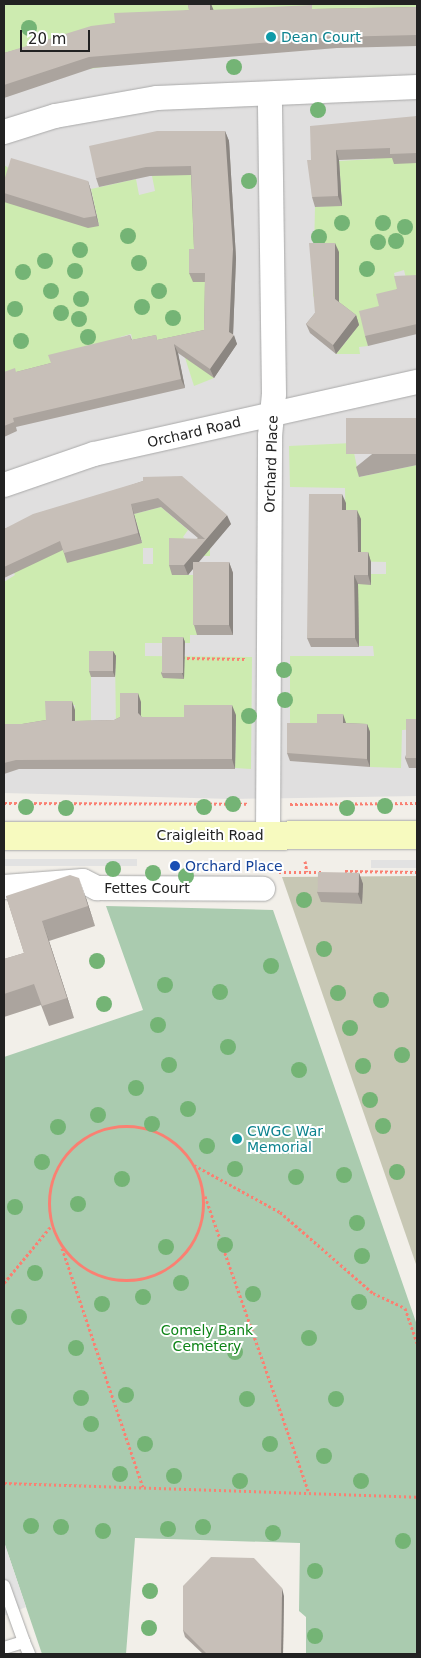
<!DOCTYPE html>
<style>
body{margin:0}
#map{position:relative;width:421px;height:1658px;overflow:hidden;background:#f2efe9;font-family:"DejaVu Sans",sans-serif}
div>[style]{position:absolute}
.residential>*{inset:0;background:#e0dfdf}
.construction>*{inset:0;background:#c7c7b4}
.grass>*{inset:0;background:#cdebb0}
.cemetery>*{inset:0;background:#aacbaf}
.parking>*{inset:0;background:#e2e2e2;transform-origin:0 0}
.path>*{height:3px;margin-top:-1.5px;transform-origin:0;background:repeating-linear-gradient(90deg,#fa8072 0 2.5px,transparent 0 5px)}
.path>.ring{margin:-1.5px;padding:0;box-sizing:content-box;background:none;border:3px solid #fa8072;border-radius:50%}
.roads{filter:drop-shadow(0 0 1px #a9a9a9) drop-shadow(0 0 1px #a9a9a9)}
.lane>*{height:12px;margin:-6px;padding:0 6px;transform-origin:6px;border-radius:6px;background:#fff}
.street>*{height:24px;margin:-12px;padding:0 12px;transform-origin:12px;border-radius:12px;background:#fff}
.secondary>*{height:28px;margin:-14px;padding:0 14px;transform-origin:14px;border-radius:14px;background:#f7fabf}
.trees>*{width:16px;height:16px;margin:-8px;border-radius:50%;background:#74b475}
.wall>*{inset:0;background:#aba49e}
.shaded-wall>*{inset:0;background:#8b8681}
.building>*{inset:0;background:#c7bfb8;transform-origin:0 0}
.dots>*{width:14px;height:14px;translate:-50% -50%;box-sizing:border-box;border:2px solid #fff;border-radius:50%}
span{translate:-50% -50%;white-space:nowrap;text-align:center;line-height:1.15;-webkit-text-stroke:4px #fff;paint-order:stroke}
.culture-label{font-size:14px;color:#0d838f}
.left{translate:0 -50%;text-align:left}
.street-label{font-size:14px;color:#222}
.transit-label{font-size:14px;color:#164399}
.park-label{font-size:14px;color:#0c8416}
.frame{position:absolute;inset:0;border:5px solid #222;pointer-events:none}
.scale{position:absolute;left:20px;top:30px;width:70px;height:22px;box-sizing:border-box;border:2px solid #222;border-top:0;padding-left:6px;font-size:15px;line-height:18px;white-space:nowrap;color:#222;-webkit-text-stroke:4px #fff;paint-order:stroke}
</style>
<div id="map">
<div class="residential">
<div style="clip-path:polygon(4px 4px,417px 4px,417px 796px,232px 799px,4px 793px)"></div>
</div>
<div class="construction">
<div style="clip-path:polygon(417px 876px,417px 1267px,282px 877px)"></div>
</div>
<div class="grass">
<div style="clip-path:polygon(4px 4px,417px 4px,417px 19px,90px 69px,4px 67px)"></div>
<div style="clip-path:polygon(374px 151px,417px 163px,417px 286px,409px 291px,404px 270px,394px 273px,399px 294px,383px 316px,362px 320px,368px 346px,359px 347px,360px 354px,336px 354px,352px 334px,313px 296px,315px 207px,342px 205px,339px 161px,374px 159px)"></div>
<div style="clip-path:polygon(4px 165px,99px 226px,91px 189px,136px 179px,139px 195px,155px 191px,152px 176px,205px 169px,193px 282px,208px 282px,214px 378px,194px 386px,181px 345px,135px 350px,131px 334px,120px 337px,125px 359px,65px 361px,4px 382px)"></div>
<div style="clip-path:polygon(352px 443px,359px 477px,417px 465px,417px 729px,402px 730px,401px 768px,370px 767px,370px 732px,290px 732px,290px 656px,374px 656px,373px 646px,343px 646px,358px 628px,358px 615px,343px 584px,371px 574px,386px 574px,386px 562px,346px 561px,345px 488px,290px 487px,289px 446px)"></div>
<div style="clip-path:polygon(evenodd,161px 507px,188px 530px,183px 537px,192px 545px,198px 538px,210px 549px,210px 556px,193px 556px,172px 575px,197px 575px,197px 635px,190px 635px,190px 643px,145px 643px,145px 656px,252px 657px,251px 769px,235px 768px,236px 715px,218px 705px,202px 705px,187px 727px,116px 729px,115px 657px,91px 657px,91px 730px,72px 730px,75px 705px,62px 705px,52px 719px,4px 733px,4px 582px,15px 575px,9px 564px,33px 553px,142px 542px,134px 514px,161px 507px,143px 548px,153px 548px,153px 564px,143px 564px,143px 548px)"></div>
</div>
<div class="cemetery">
<div style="clip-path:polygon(106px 906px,273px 910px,417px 1325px,417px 1654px,306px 1654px,306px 1617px,299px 1611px,300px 1543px,135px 1538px,126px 1654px,42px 1654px,4px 1542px,4px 1057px,143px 1010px)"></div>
</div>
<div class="parking">
<div style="left:4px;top:859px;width:133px;height:7px"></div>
<div style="left:371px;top:860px;width:46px;height:8px"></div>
<div style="clip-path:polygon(4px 1542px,26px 1607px,6px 1615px,4px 1615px)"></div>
</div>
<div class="path">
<div style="left:182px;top:658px;width:64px;rotate:0.9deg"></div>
<div style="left:4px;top:803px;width:243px;rotate:0.2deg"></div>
<div style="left:290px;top:804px;width:127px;rotate:-0.5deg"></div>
<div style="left:305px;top:861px;width:11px;rotate:80deg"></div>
<div style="left:345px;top:871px;width:72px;rotate:0.8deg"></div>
<div style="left:279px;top:872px;width:45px"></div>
<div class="ring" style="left:49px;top:1126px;width:151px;height:151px"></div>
<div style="left:194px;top:1165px;width:98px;rotate:28.7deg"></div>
<div style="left:280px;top:1212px;width:123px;rotate:41.1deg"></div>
<div style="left:373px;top:1293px;width:35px;rotate:25deg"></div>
<div style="left:405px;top:1308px;width:37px;rotate:71deg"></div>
<div style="left:205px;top:1196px;width:312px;rotate:70.7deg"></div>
<div style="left:62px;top:1248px;width:252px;rotate:71.3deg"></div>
<div style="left:4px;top:1283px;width:75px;rotate:-50.4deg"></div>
<div style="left:4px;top:1483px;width:413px;rotate:1.9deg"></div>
</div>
<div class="roads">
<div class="lane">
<div style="left:4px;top:1586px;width:59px;rotate:70.3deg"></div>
<div style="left:4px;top:1648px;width:21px;rotate:-17deg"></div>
<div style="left:24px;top:1642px;width:13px;rotate:67deg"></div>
</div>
<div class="street">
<div style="left:4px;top:132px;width:53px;rotate:-17.4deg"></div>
<div style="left:55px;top:116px;width:104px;rotate:-10deg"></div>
<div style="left:157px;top:98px;width:260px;rotate:-2.4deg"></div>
<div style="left:4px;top:485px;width:95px;rotate:-19deg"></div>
<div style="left:94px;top:454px;width:331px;rotate:-12.6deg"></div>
<div style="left:268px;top:835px;width:399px;rotate:-89.7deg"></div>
<div style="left:270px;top:436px;width:42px;rotate:-84.6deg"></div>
<div style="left:274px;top:394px;width:300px;rotate:-90.8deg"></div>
<div style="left:4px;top:887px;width:79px;rotate:-4.3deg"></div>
<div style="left:83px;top:881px;width:16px;rotate:27deg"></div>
<div style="left:97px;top:888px;width:166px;rotate:0.3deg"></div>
</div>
<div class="secondary">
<div style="left:4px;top:836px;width:413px;rotate:-0.1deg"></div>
</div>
</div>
<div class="trees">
<div style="left:29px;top:28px"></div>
<div style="left:234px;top:67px"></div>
<div style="left:318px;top:110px"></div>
<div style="left:249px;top:181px"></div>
<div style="left:342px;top:223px"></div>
<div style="left:383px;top:223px"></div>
<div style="left:405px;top:227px"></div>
<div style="left:128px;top:236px"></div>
<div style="left:319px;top:237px"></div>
<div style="left:396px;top:241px"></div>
<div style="left:378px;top:242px"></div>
<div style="left:80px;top:250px"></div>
<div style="left:45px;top:261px"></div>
<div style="left:139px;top:263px"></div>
<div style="left:367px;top:269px"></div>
<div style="left:75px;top:271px"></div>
<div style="left:23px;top:272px"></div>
<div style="left:51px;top:291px"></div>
<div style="left:159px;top:291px"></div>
<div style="left:81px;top:299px"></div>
<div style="left:142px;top:307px"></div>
<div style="left:15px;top:309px"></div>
<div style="left:61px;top:313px"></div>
<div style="left:173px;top:318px"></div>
<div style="left:79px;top:319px"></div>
<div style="left:88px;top:337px"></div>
<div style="left:21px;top:341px"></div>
<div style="left:284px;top:670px"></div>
<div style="left:285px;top:700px"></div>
<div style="left:249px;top:716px"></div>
<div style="left:233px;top:804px"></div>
<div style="left:385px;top:806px"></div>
<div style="left:26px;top:807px"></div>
<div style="left:204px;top:807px"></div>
<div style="left:66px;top:808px"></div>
<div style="left:347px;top:808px"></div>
<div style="left:113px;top:869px"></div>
<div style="left:153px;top:873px"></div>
<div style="left:186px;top:876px"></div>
<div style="left:304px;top:900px"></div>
<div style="left:324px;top:949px"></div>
<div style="left:97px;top:961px"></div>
<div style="left:271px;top:966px"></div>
<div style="left:165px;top:985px"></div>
<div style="left:220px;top:992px"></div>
<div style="left:338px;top:993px"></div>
<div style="left:381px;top:1000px"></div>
<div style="left:104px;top:1004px"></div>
<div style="left:158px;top:1025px"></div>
<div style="left:350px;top:1028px"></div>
<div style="left:228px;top:1047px"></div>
<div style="left:402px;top:1055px"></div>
<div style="left:169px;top:1065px"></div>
<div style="left:363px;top:1066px"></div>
<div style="left:299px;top:1070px"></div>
<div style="left:136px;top:1088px"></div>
<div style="left:370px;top:1100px"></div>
<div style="left:188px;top:1109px"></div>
<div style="left:98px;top:1115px"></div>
<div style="left:152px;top:1124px"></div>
<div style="left:383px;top:1126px"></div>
<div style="left:58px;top:1127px"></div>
<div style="left:207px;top:1146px"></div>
<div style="left:42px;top:1162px"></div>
<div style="left:235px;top:1169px"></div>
<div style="left:397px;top:1172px"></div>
<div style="left:344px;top:1175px"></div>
<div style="left:296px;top:1177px"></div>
<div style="left:122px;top:1179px"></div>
<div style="left:78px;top:1204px"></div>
<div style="left:15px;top:1207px"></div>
<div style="left:357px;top:1223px"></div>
<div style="left:225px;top:1245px"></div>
<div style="left:166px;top:1247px"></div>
<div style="left:362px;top:1256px"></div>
<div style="left:35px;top:1273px"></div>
<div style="left:181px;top:1283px"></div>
<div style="left:253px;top:1294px"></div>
<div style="left:143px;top:1297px"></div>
<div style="left:359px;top:1302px"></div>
<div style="left:102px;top:1304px"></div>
<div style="left:19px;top:1317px"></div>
<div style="left:309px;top:1338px"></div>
<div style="left:76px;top:1348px"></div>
<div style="left:235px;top:1352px"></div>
<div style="left:126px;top:1395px"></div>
<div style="left:81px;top:1398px"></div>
<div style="left:247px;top:1399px"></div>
<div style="left:336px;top:1399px"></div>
<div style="left:91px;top:1424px"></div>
<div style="left:145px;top:1444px"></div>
<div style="left:270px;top:1444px"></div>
<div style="left:324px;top:1456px"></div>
<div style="left:120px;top:1474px"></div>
<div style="left:174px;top:1476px"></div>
<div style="left:240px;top:1481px"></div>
<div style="left:361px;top:1481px"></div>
<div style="left:31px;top:1526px"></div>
<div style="left:61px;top:1527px"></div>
<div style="left:203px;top:1527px"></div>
<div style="left:168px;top:1529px"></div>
<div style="left:103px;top:1531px"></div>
<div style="left:273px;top:1533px"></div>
<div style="left:403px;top:1541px"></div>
<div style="left:315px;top:1571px"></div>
<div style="left:150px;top:1591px"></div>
<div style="left:149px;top:1628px"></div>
<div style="left:315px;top:1636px"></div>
</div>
<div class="wall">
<div style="clip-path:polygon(188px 4px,211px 4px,213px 10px,313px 9px,417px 7px,417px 46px,337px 48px,93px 68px,4px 98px,4px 53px,115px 23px,189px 10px)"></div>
<div style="clip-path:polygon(417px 116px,417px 163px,394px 164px,392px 158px,339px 160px,342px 206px,315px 207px,312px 197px,311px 160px)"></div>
<div style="clip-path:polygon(225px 131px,229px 141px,236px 258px,233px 335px,237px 344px,214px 378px,178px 353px,185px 388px,16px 427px,17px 431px,4px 437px,4px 372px,16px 372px,51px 363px,130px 335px,132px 340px,156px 335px,157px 340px,204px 330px,205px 282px,193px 282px,189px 273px,194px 249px,191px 175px,150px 176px,99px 187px,96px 178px)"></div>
<div style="clip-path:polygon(4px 181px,88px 181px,91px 191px,99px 226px,88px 228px,4px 202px)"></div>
<div style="clip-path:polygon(339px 252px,339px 302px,356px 315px,359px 325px,336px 354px,310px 333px,306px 324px,315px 313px)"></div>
<div style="clip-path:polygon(417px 275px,417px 334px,368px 346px,365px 336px,379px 306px,397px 289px)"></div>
<div style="clip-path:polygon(417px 418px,417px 465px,359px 477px,356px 467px)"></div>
<div style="clip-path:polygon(143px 481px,231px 524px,198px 562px,229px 562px,233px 573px,233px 635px,197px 635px,194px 625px,193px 568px,188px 575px,172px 575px,169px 565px,198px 538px,161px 507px,134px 514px,142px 543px,67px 563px,63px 550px,4px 578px,4px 529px)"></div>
<div style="clip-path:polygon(346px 503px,346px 510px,361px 519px,361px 552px,368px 552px,371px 562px,371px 585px,358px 584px,359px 647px,311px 647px,307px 638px)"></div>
<div style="clip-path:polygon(183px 637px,185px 642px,184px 679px,163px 678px,161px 673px)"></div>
<div style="clip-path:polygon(113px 651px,116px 656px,115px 677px,91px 677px,89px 671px)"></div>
<div style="clip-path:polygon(141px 702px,141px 716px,142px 717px,184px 717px,236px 715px,235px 769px,19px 769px,4px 774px,4px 724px,22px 724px,46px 720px,75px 710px,75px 721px,114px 720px,120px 717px)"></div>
<div style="clip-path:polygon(417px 719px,417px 768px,409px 768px,405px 758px)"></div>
<div style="clip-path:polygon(346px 723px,367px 724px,370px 732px,370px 767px,290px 761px,287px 753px)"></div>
<div style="clip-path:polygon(359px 873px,363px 884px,362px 904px,321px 902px,317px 892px)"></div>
<div style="clip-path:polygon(6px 896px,86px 898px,95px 926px,49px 941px,74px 1018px,49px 1026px,41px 1005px,4px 1017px,4px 959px,24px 953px)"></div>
<div style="clip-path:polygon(284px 1596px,283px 1654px,203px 1654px,185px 1637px,183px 1630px)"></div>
</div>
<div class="shaded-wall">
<div style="clip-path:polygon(210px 4px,211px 4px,214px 11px,210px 10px)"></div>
<div style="clip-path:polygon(225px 131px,229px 141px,236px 258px,233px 336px,234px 335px,237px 344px,214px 378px,210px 369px,229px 332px)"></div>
<div style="clip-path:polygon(336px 150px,339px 160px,342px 206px,338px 196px)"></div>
<div style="clip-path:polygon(88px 181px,91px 191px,99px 226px,96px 216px)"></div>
<div style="clip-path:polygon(335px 243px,339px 252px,339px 309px,335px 299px)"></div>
<div style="clip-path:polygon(356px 315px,359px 325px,336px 354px,333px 345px)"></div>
<div style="clip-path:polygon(174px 344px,178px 353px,185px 388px,181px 379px)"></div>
<div style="clip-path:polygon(342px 494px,346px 503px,346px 519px,342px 510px)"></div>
<div style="clip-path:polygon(131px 504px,134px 514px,142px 543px,138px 533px)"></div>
<div style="clip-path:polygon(357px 510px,361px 519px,361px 562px,358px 552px)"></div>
<div style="clip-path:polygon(227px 515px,231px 524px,188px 575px,184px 565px)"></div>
<div style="clip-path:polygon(368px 552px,371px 562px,371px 585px,368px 575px)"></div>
<div style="clip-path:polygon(229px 562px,233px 573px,233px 635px,229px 625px)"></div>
<div style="clip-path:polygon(354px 575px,358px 584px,359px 647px,355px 638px)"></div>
<div style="clip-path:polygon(183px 637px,185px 642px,184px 679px,182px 673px)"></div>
<div style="clip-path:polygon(113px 651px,116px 656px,115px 677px,113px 672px)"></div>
<div style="clip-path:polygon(138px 693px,141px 702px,141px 723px,138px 713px)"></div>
<div style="clip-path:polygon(72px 701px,75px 710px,75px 730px,72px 721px)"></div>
<div style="clip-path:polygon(232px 705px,236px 715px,235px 769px,232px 759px)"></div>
<div style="clip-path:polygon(343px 714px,346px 723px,343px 723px)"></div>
<div style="clip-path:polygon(367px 724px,370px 732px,370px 767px,367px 759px)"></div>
<div style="clip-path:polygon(359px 873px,363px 884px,362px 904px,358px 894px)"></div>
<div style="clip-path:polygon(79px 878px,86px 898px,95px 926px,88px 906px)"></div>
<div style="clip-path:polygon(42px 921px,49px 941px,74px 1018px,67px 998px)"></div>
<div style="clip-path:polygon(282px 1588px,284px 1596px,283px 1654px,281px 1654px)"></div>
</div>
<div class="building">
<div style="clip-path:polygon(188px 4px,210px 4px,210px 10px,312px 5px,312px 9px,417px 7px,417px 35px,333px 37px,89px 57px,4px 85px,4px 53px,91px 26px,115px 23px,114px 13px,189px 10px)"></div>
<div style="clip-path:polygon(417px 116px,417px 153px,390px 154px,390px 148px,336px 150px,338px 196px,312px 197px,307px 160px,311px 160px,310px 126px)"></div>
<div style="clip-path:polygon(157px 131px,225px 131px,233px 249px,229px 332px,234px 335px,210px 369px,174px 344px,181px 379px,13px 418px,14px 422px,4px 426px,4px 372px,15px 368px,16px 372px,51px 363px,48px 355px,130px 335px,131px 340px,156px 335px,157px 340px,204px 330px,205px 273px,189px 273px,189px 249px,194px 249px,191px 166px,146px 167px,96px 178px,89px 146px)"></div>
<div style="clip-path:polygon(11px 158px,88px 181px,96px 216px,84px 218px,4px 193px,4px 181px)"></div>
<div style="clip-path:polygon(309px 243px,335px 243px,335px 299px,356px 315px,333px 345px,306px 324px,315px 313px)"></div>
<div style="clip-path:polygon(417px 275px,417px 324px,365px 336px,359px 311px,379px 306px,376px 294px,397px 289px,394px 276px)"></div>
<div style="left:417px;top:418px;width:36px;height:71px;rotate:90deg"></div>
<div style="clip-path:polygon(182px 476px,227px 515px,184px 565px,169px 565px,169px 538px,205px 539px,158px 498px,131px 504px,138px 533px,64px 553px,60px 541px,4px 567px,4px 529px,33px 514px,143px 481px,143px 477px)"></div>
<div style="clip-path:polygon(309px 494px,342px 494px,342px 510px,357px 510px,358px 552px,368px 552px,368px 575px,354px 575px,355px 638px,307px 638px)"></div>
<div style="left:193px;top:562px;width:36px;height:63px"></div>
<div style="left:162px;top:637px;width:21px;height:36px"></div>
<div style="left:89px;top:651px;width:24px;height:20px"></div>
<div style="clip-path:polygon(120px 693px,138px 693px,138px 713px,142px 717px,184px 717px,184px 705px,232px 705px,232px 759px,16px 760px,4px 763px,4px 724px,22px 724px,46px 720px,45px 701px,72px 701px,72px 721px,114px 720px,120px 717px)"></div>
<div style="clip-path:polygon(317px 714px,343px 714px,343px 723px,367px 724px,367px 759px,287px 753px,287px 723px,317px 723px)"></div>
<div style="left:406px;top:719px;width:11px;height:39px"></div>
<div style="left:318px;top:872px;width:41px;height:20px;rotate:1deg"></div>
<div style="clip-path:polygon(70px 875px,79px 878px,88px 906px,42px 921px,67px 998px,42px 1006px,34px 984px,4px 994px,4px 959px,24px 953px,6px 896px)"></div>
<div style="clip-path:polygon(211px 1557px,254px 1558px,282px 1588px,281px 1654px,207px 1654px,183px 1630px,183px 1586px)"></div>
</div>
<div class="dots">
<div style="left:271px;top:37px;background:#0f9aa8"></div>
<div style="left:175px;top:866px;background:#1a4fb4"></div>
<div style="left:237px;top:1139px;background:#0f9aa8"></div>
</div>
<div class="culture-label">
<span class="left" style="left:281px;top:37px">Dean Court</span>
<span class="left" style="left:247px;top:1139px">CWGC War<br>Memorial</span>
</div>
<div class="street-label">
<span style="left:194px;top:432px;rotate:-13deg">Orchard Road</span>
<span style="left:271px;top:464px;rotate:-88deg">Orchard Place</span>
<span style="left:210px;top:835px">Craigleith Road</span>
<span style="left:147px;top:888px">Fettes Court</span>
</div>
<div class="transit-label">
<span class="left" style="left:185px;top:866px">Orchard Place</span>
</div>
<div class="park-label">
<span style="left:207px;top:1338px">Comely Bank<br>Cemetery</span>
</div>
<div class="frame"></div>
<div class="scale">20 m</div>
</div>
